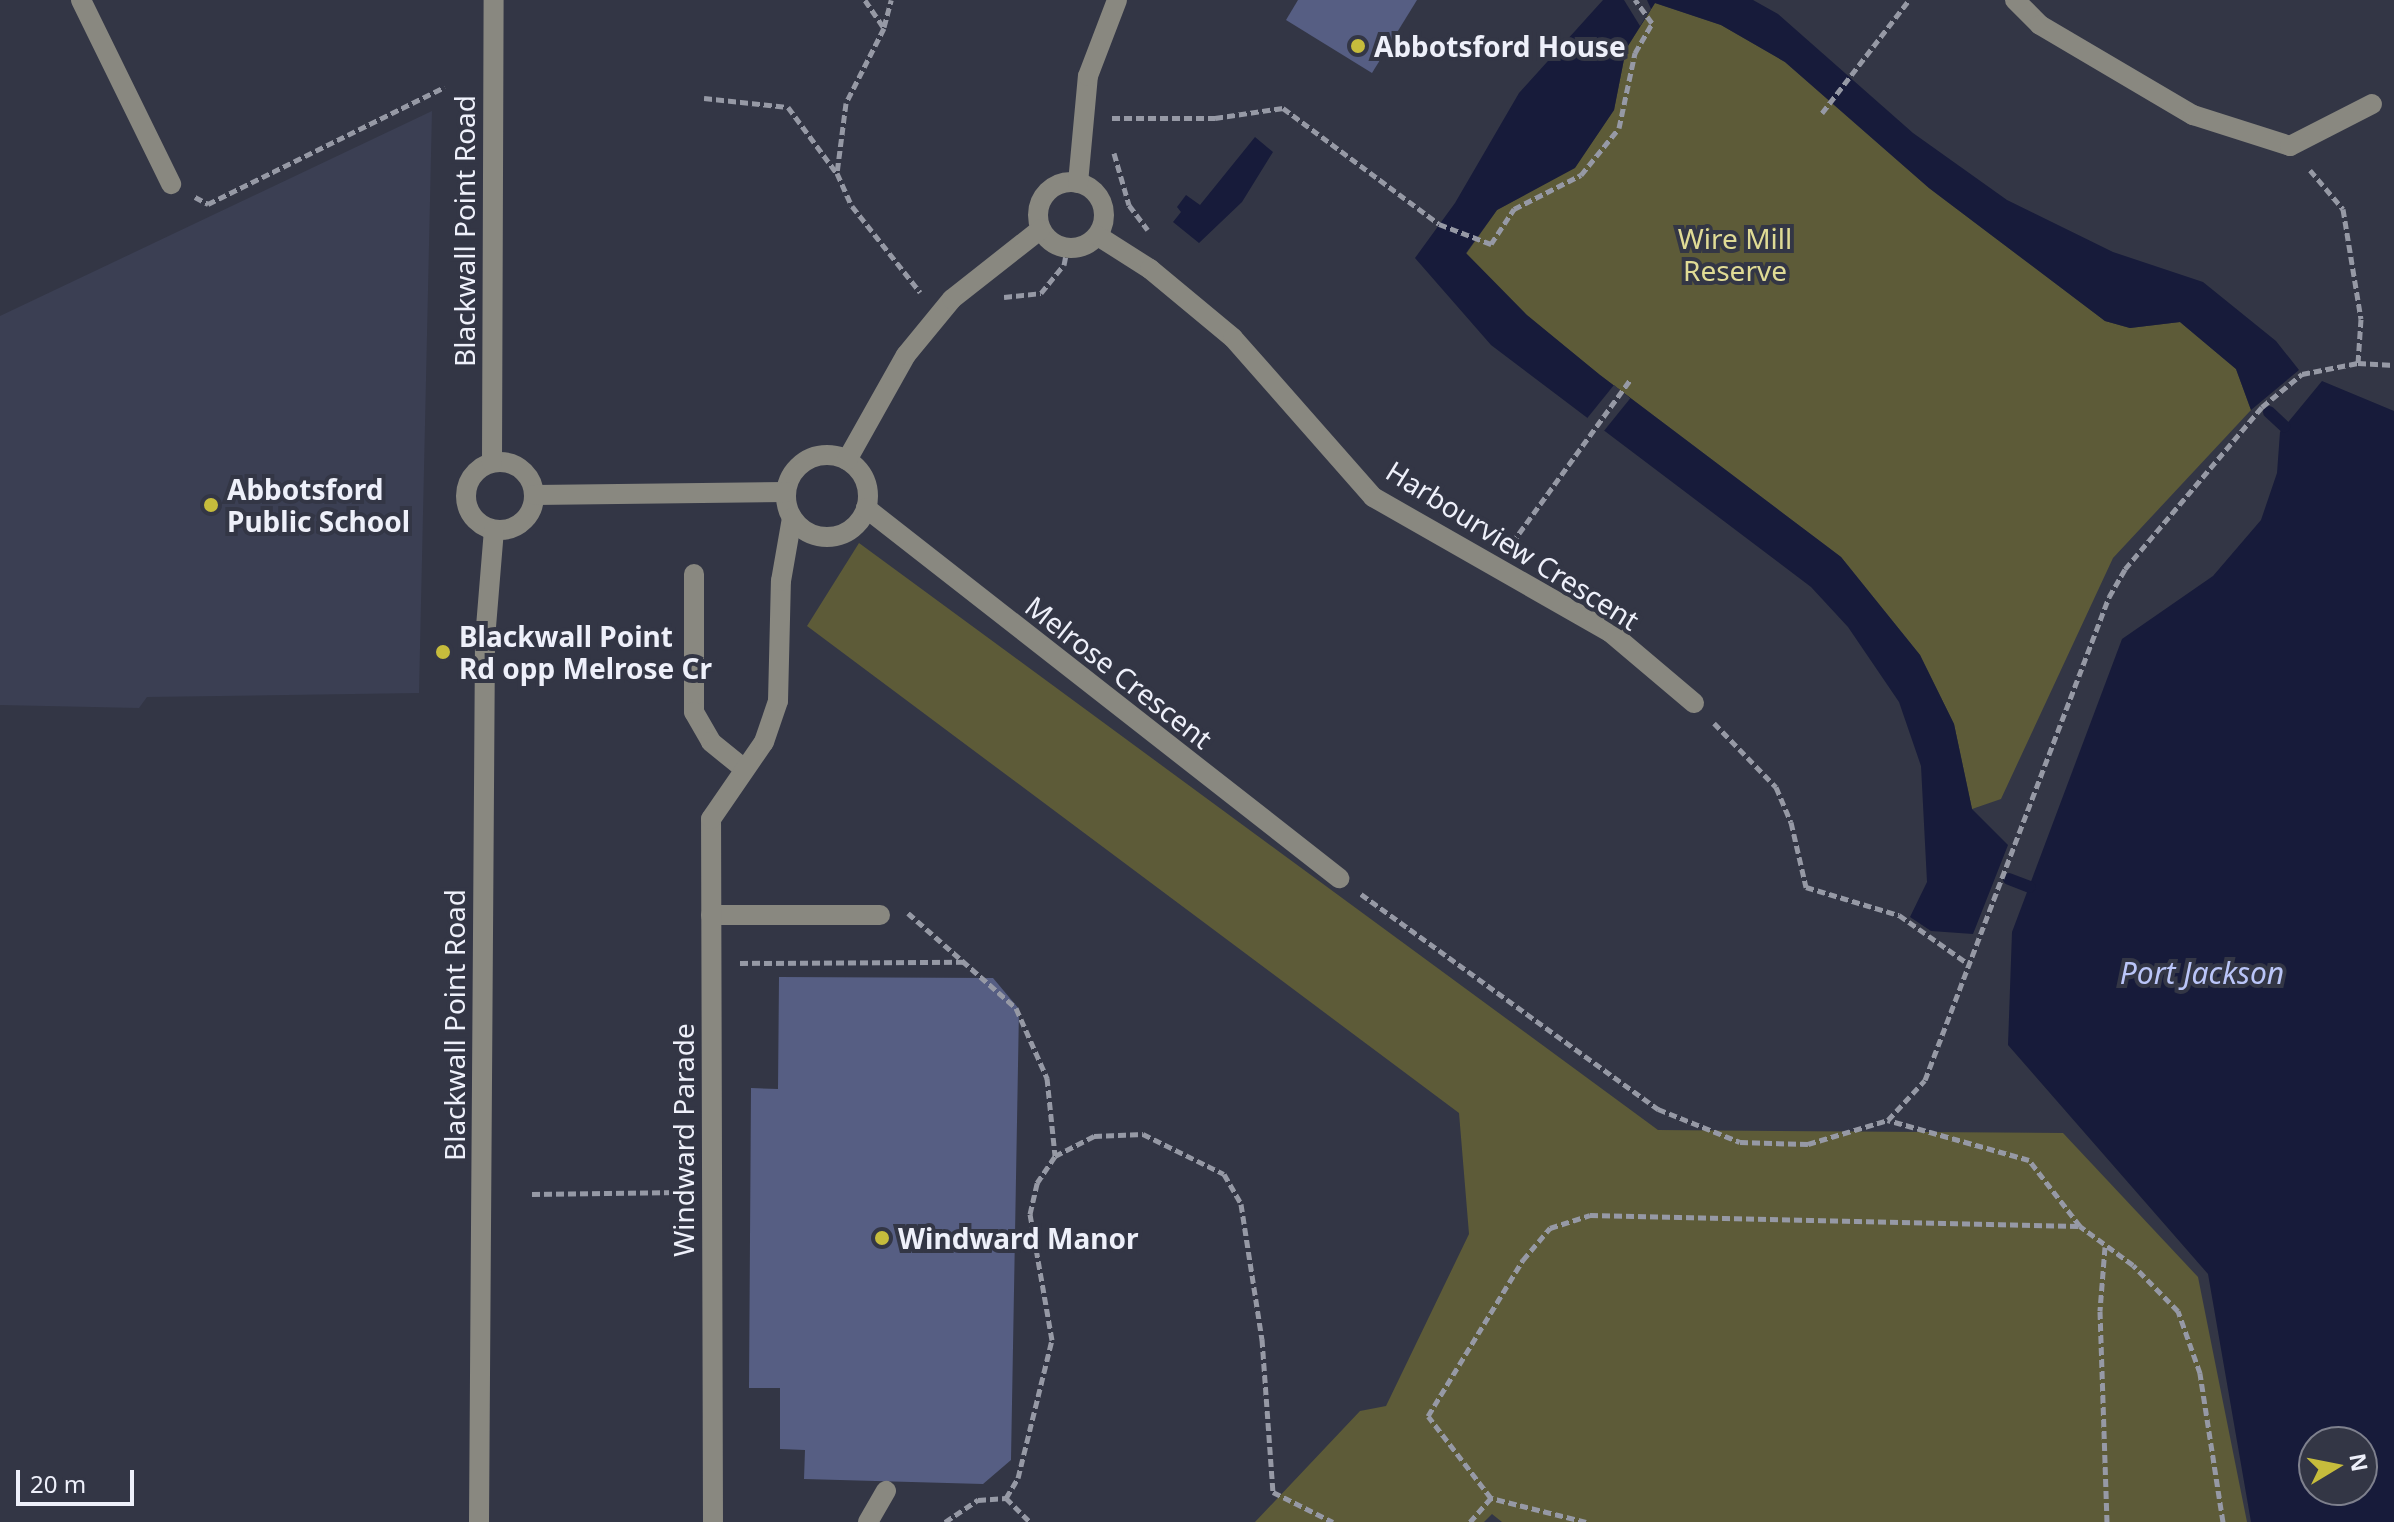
<!DOCTYPE html>
<style>
body{margin:0}
#map{position:relative;width:2394px;height:1522px;overflow:hidden;background:#333645;font-family:"Noto Sans",sans-serif}
div>[style]{position:absolute}
.built>*{inset:0;background:#3b3f53}
.green>*{inset:0;background:#5d5b38}
.water>*{inset:0;background:#171b3a}
.pier>*{inset:0;background:#333645;transform-origin:0 0}
.stream>*{height:12px;margin:-6px;padding:0 6px;transform-origin:6px;border-radius:6px;background:#171b3a}
.building>*{inset:0;background:#565e83}
.path>*{height:5px;margin-top:-2.5px;transform-origin:0;background:repeating-linear-gradient(90deg,#9699a5 0 8px,transparent 0 12px)}
.minor>*{height:20px;margin:-10px;padding:0 10px;transform-origin:10px;border-radius:10px;background:#898880}
.minor>.ring{margin:-10px;padding:0;box-sizing:content-box;background:none;border:20px solid #898880;border-radius:50%}
.dots>*{width:22px;height:22px;translate:-50% -50%;box-sizing:border-box;border:4px solid #333645;border-radius:50%}
span{translate:-50% -50%;white-space:nowrap;text-align:center;line-height:1.15;-webkit-text-stroke:8px #333645;paint-order:stroke}
.poi-label{font-size:28px;color:#eef0fa;font-weight:700}
.left{translate:0 -50%;text-align:left}
.street-label{font-size:28px;color:#eef0fa}
.park-label{font-size:28px;color:#e0db95}
.water-label{font-size:30px;color:#bac5f8;font-style:italic}
.north{position:absolute;left:2298px;top:1426px;width:80px;height:80px;box-sizing:border-box;background:#333645;border:2px solid #7e808d;border-radius:50%;rotate:80deg;font-size:22px;font-weight:700;line-height:32px;text-align:center;color:#eef0fa}
.north::after{content:'';display:block;margin:auto;width:28px;height:36px;background:#c6bc3c;clip-path:polygon(50% 0,100% 100%,50% 72%,0 100%)}
.scale{position:absolute;left:16px;top:1470px;width:118px;height:36px;box-sizing:border-box;border:4px solid #eef0fa;border-top:0;padding-left:10px;font-size:24px;line-height:28px;white-space:nowrap;color:#eef0fa;-webkit-text-stroke:6px #333645;paint-order:stroke}
</style>
<div id="map">
<div class="built">
<div style="clip-path:polygon(432px 111px,419px 693px,147px 697px,139px 708px,0 705px,0 316px)"></div>
</div>
<div class="green">
<div style="clip-path:polygon(1655px 3px,1721px 25px,1785px 62px,1929px 188px,2105px 321px,2130px 328px,2180px 322px,2236px 369px,2251px 410px,2113px 558px,2001px 799px,1972px 809px,1954px 724px,1920px 655px,1841px 557px,1600px 375px,1526px 315px,1466px 254px,1497px 210px,1575px 167px,1614px 110px,1626px 49px)"></div>
<div style="clip-path:polygon(859px 543px,1658px 1130px,2063px 1133px,2198px 1277px,2247px 1522px,1502px 1522px,1492px 1514px,1484px 1522px,1255px 1522px,1360px 1411px,1386px 1406px,1469px 1234px,1459px 1113px,807px 626px)"></div>
</div>
<div class="water">
<div style="clip-path:polygon(1603px 0,1753px 0,1778px 14px,1913px 133px,2007px 200px,2113px 252px,2203px 282px,2276px 341px,2299px 370px,2251px 410px,2236px 369px,2180px 322px,2130px 328px,2105px 321px,1929px 188px,1785px 62px,1721px 25px,1655px 3px,1626px 49px,1614px 110px,1575px 168px,1497px 210px,1466px 253px,1527px 315px,1600px 375px,1841px 557px,1920px 655px,1954px 724px,1972px 809px,2008px 845px,1973px 934px,1931px 931px,1910px 917px,1927px 882px,1921px 766px,1899px 702px,1848px 627px,1811px 587px,1491px 345px,1415px 258px,1455px 203px,1519px 93px)"></div>
<div style="clip-path:polygon(1255px 137px,1273px 152px,1242px 202px,1199px 243px,1173px 222px,1181px 212px,1177px 207px,1186px 195px,1200px 205px)"></div>
<div style="clip-path:polygon(evenodd,2322px 381px,2394px 411px,2394px 1522px,2251px 1522px,2208px 1274px,2008px 1045px,2012px 932px,2122px 639px,2213px 576px,2261px 520px,2277px 473px,2280px 432px,2322px 381px,2314px 1442px,2362px 1442px,2362px 1490px,2314px 1490px,2314px 1442px)"></div>
</div>
<div class="pier">
<div style="clip-path:polygon(1624px 0,1647px 0,1651px 9px,1640px 26px)"></div>
<div style="left:1614px;top:385px;width:21px;height:43px;rotate:39deg"></div>
</div>
<div class="stream">
<div style="left:2269px;top:412px;width:21px;rotate:43deg"></div>
<div style="left:2009px;top:879px;width:22px;rotate:21deg"></div>
</div>
<div class="building">
<div style="clip-path:polygon(1298px 0,1417px 0,1372px 73px,1286px 20px)"></div>
<div style="clip-path:polygon(779px 977px,993px 978px,1019px 1009px,1011px 1460px,983px 1484px,804px 1479px,805px 1450px,780px 1449px,780px 1388px,749px 1388px,751px 1088px,778px 1089px)"></div>
</div>
<div class="path">
<div style="left:865px;top:0;width:34px;rotate:56deg"></div>
<div style="left:884px;top:28px;width:84px;rotate:116.9deg"></div>
<div style="left:846px;top:103px;width:71px;rotate:97.3deg"></div>
<div style="left:837px;top:173px;width:36px;rotate:66deg"></div>
<div style="left:852px;top:206px;width:110px;rotate:51.7deg"></div>
<div style="left:884px;top:27px;width:28px;rotate:-75deg"></div>
<div style="left:704px;top:98px;width:84px;rotate:6.1deg"></div>
<div style="left:788px;top:107px;width:81px;rotate:53.6deg"></div>
<div style="left:1822px;top:113px;width:143px;rotate:-52.4deg"></div>
<div style="left:1112px;top:118px;width:103px"></div>
<div style="left:1215px;top:118px;width:69px;rotate:-8.4deg"></div>
<div style="left:1283px;top:108px;width:194px;rotate:36.6deg"></div>
<div style="left:1439px;top:224px;width:56px;rotate:21deg"></div>
<div style="left:1491px;top:244px;width:42px;rotate:-56.7deg"></div>
<div style="left:1514px;top:209px;width:75px;rotate:-26.9deg"></div>
<div style="left:1581px;top:175px;width:60px;rotate:-51deg"></div>
<div style="left:1619px;top:128px;width:77px;rotate:-78deg"></div>
<div style="left:1635px;top:53px;width:34px;rotate:-60deg"></div>
<div style="left:1652px;top:23px;width:29px;rotate:-126deg"></div>
<div style="left:1114px;top:153px;width:54px;rotate:73.9deg"></div>
<div style="left:1129px;top:205px;width:31px;rotate:53deg"></div>
<div style="left:2310px;top:170px;width:51px;rotate:49.8deg"></div>
<div style="left:2343px;top:209px;width:111px;rotate:80.7deg"></div>
<div style="left:2361px;top:319px;width:44px;rotate:93.9deg"></div>
<div style="left:195px;top:197px;width:15px;rotate:28deg"></div>
<div style="left:208px;top:204px;width:264px;rotate:-26.3deg"></div>
<div style="left:1004px;top:297px;width:37px;rotate:-6deg"></div>
<div style="left:1041px;top:293px;width:36px;rotate:-51deg"></div>
<div style="left:1064px;top:265px;width:16px;rotate:-79deg"></div>
<div style="left:1512px;top:543px;width:201px;rotate:-54.1deg"></div>
<div style="left:1714px;top:723px;width:89px;rotate:45.9deg"></div>
<div style="left:1776px;top:787px;width:38px;rotate:67deg"></div>
<div style="left:1791px;top:822px;width:67px;rotate:77deg"></div>
<div style="left:1806px;top:887px;width:97px;rotate:16.8deg"></div>
<div style="left:1899px;top:915px;width:87px;rotate:35.2deg"></div>
<div style="left:1361px;top:894px;width:367px;rotate:35.9deg"></div>
<div style="left:1658px;top:1109px;width:88px;rotate:21.9deg"></div>
<div style="left:1740px;top:1142px;width:68px;rotate:1.7deg"></div>
<div style="left:1808px;top:1144px;width:84px;rotate:-16.7deg"></div>
<div style="left:908px;top:913px;width:144px;rotate:41.3deg"></div>
<div style="left:1016px;top:1008px;width:77px;rotate:66.1deg"></div>
<div style="left:1047px;top:1078px;width:78px;rotate:84.1deg"></div>
<div style="left:740px;top:963px;width:226px;rotate:-0.3deg"></div>
<div style="left:532px;top:1194px;width:151px;rotate:-0.8deg"></div>
<div style="left:2105px;top:1247px;width:64px;rotate:94.5deg"></div>
<div style="left:2100px;top:1311px;width:211px;rotate:88.1deg"></div>
<div style="left:1006px;top:1498px;width:34px;rotate:45deg"></div>
<div style="left:945px;top:1522px;width:40px;rotate:-34deg"></div>
<div style="left:978px;top:1500px;width:28px;rotate:-4deg"></div>
<div style="left:1006px;top:1498px;width:23px;rotate:-59deg"></div>
<div style="left:1018px;top:1478px;width:142px;rotate:-76.2deg"></div>
<div style="left:1052px;top:1340px;width:128px;rotate:-99.9deg"></div>
<div style="left:1030px;top:1214px;width:32px;rotate:-77deg"></div>
<div style="left:1037px;top:1183px;width:32px;rotate:-56deg"></div>
<div style="left:1055px;top:1156px;width:44px;rotate:-27.1deg"></div>
<div style="left:1094px;top:1136px;width:49px;rotate:-2.3deg"></div>
<div style="left:1143px;top:1134px;width:90px;rotate:26.3deg"></div>
<div style="left:1224px;top:1174px;width:34px;rotate:60deg"></div>
<div style="left:1241px;top:1204px;width:137px;rotate:81.2deg"></div>
<div style="left:1262px;top:1339px;width:153px;rotate:85.9deg"></div>
<div style="left:1273px;top:1492px;width:67px;rotate:26.6deg"></div>
<div style="left:1470px;top:1522px;width:32px;rotate:-49deg"></div>
<div style="left:1586px;top:1522px;width:98px;rotate:-165.8deg"></div>
<div style="left:1491px;top:1498px;width:103px;rotate:-127.5deg"></div>
<div style="left:1428px;top:1416px;width:183px;rotate:-58.7deg"></div>
<div style="left:1523px;top:1260px;width:42px;rotate:-49.8deg"></div>
<div style="left:1550px;top:1228px;width:42px;rotate:-18deg"></div>
<div style="left:1590px;top:1215px;width:489px;rotate:1.3deg"></div>
<div style="left:2223px;top:1522px;width:151px;rotate:-98.8deg"></div>
<div style="left:2200px;top:1373px;width:66px;rotate:-109.5deg"></div>
<div style="left:2178px;top:1311px;width:64px;rotate:-134.4deg"></div>
<div style="left:2133px;top:1265px;width:66px;rotate:-143.7deg"></div>
<div style="left:2080px;top:1226px;width:83px;rotate:-127.7deg"></div>
<div style="left:2029px;top:1160px;width:147px;rotate:-164.2deg"></div>
<div style="left:1888px;top:1120px;width:54px;rotate:-47.2deg"></div>
<div style="left:1925px;top:1080px;width:517px;rotate:-69.15deg"></div>
<div style="left:2109px;top:597px;width:32px;rotate:-60deg"></div>
<div style="left:2125px;top:569px;width:212px;rotate:-49.8deg"></div>
<div style="left:2262px;top:407px;width:52px;rotate:-39.5deg"></div>
<div style="left:2302px;top:374px;width:57px;rotate:-11.1deg"></div>
<div style="left:2358px;top:363px;width:36px;rotate:3deg"></div>
</div>
<div class="minor">
<div style="left:81px;top:0;width:205px;rotate:63.9deg"></div>
<div style="left:2015px;top:0;width:35px;rotate:45deg"></div>
<div style="left:2040px;top:25px;width:178px;rotate:30.5deg"></div>
<div style="left:2193px;top:115px;width:102px;rotate:17.7deg"></div>
<div style="left:2290px;top:146px;width:92px;rotate:-27.1deg"></div>
<div class="ring" style="left:1038px;top:182px;width:46px;height:46px"></div>
<div style="left:1078px;top:183px;width:107px;rotate:-84.7deg"></div>
<div style="left:1088px;top:76px;width:81px;rotate:-69.1deg"></div>
<div style="left:1098px;top:236px;width:62px;rotate:32.4deg"></div>
<div style="left:1150px;top:269px;width:108px;rotate:39.7deg"></div>
<div style="left:1233px;top:338px;width:212px;rotate:48.6deg"></div>
<div style="left:1373px;top:497px;width:273px;rotate:29.7deg"></div>
<div style="left:1610px;top:632px;width:110px;rotate:40.2deg"></div>
<div class="ring" style="left:786px;top:455px;width:62px;height:62px"></div>
<div style="left:847px;top:460px;width:120px;rotate:-60.7deg"></div>
<div style="left:906px;top:355px;width:72px;rotate:-50.6deg"></div>
<div style="left:952px;top:299px;width:113px;rotate:-38.2deg"></div>
<div class="ring" style="left:466px;top:462px;width:48px;height:48px"></div>
<div style="left:492px;top:462px;width:462px;rotate:-89.8deg"></div>
<div style="left:535px;top:495px;width:251px;rotate:-0.7deg"></div>
<div style="left:866px;top:508px;width:601px;rotate:38.03deg"></div>
<div style="left:694px;top:574px;width:138px;rotate:90deg"></div>
<div style="left:694px;top:712px;width:34px;rotate:60deg"></div>
<div style="left:711px;top:742px;width:41px;rotate:39.1deg"></div>
<div style="left:711px;top:915px;width:169px"></div>
<div style="left:479px;top:1522px;width:883px;rotate:-89.61deg"></div>
<div style="left:485px;top:639px;width:109px;rotate:-85.3deg"></div>
<div style="left:713px;top:1522px;width:703px;rotate:-90.16deg"></div>
<div style="left:711px;top:819px;width:93px;rotate:-55.5deg"></div>
<div style="left:764px;top:742px;width:43px;rotate:-71.1deg"></div>
<div style="left:778px;top:701px;width:120px;rotate:-88.6deg"></div>
<div style="left:781px;top:581px;width:64px;rotate:-80.1deg"></div>
<div style="left:868px;top:1522px;width:36px;rotate:-60deg"></div>
</div>
<div class="dots">
<div style="left:1358px;top:46px;background:#c6bc3c"></div>
<div style="left:211px;top:505px;background:#c6bc3c"></div>
<div style="left:443px;top:652px;background:#c6bc3c"></div>
<div style="left:882px;top:1238px;background:#c6bc3c"></div>
</div>
<div class="poi-label">
<span class="left" style="left:1374px;top:46px">Abbotsford House</span>
<span class="left" style="left:227px;top:505px">Abbotsford<br>Public School</span>
<span class="left" style="left:459px;top:652px">Blackwall Point<br>Rd opp Melrose Cr</span>
<span class="left" style="left:898px;top:1238px">Windward Manor</span>
</div>
<div class="street-label">
<span style="left:464px;top:231px;rotate:-90deg">Blackwall Point Road</span>
<span style="left:1513px;top:545px;rotate:32deg">Harbourview Crescent</span>
<span style="left:1119px;top:672px;rotate:38deg">Melrose Crescent</span>
<span style="left:454px;top:1025px;rotate:-90deg">Blackwall Point Road</span>
<span style="left:683px;top:1140px;rotate:-90deg">Windward Parade</span>
</div>
<div class="park-label">
<span style="left:1735px;top:254px">Wire Mill<br>Reserve</span>
</div>
<div class="water-label">
<span style="left:2202px;top:973px">Port Jackson</span>
</div>
<div class="north">N</div>
<div class="scale">20 m</div>
</div>
